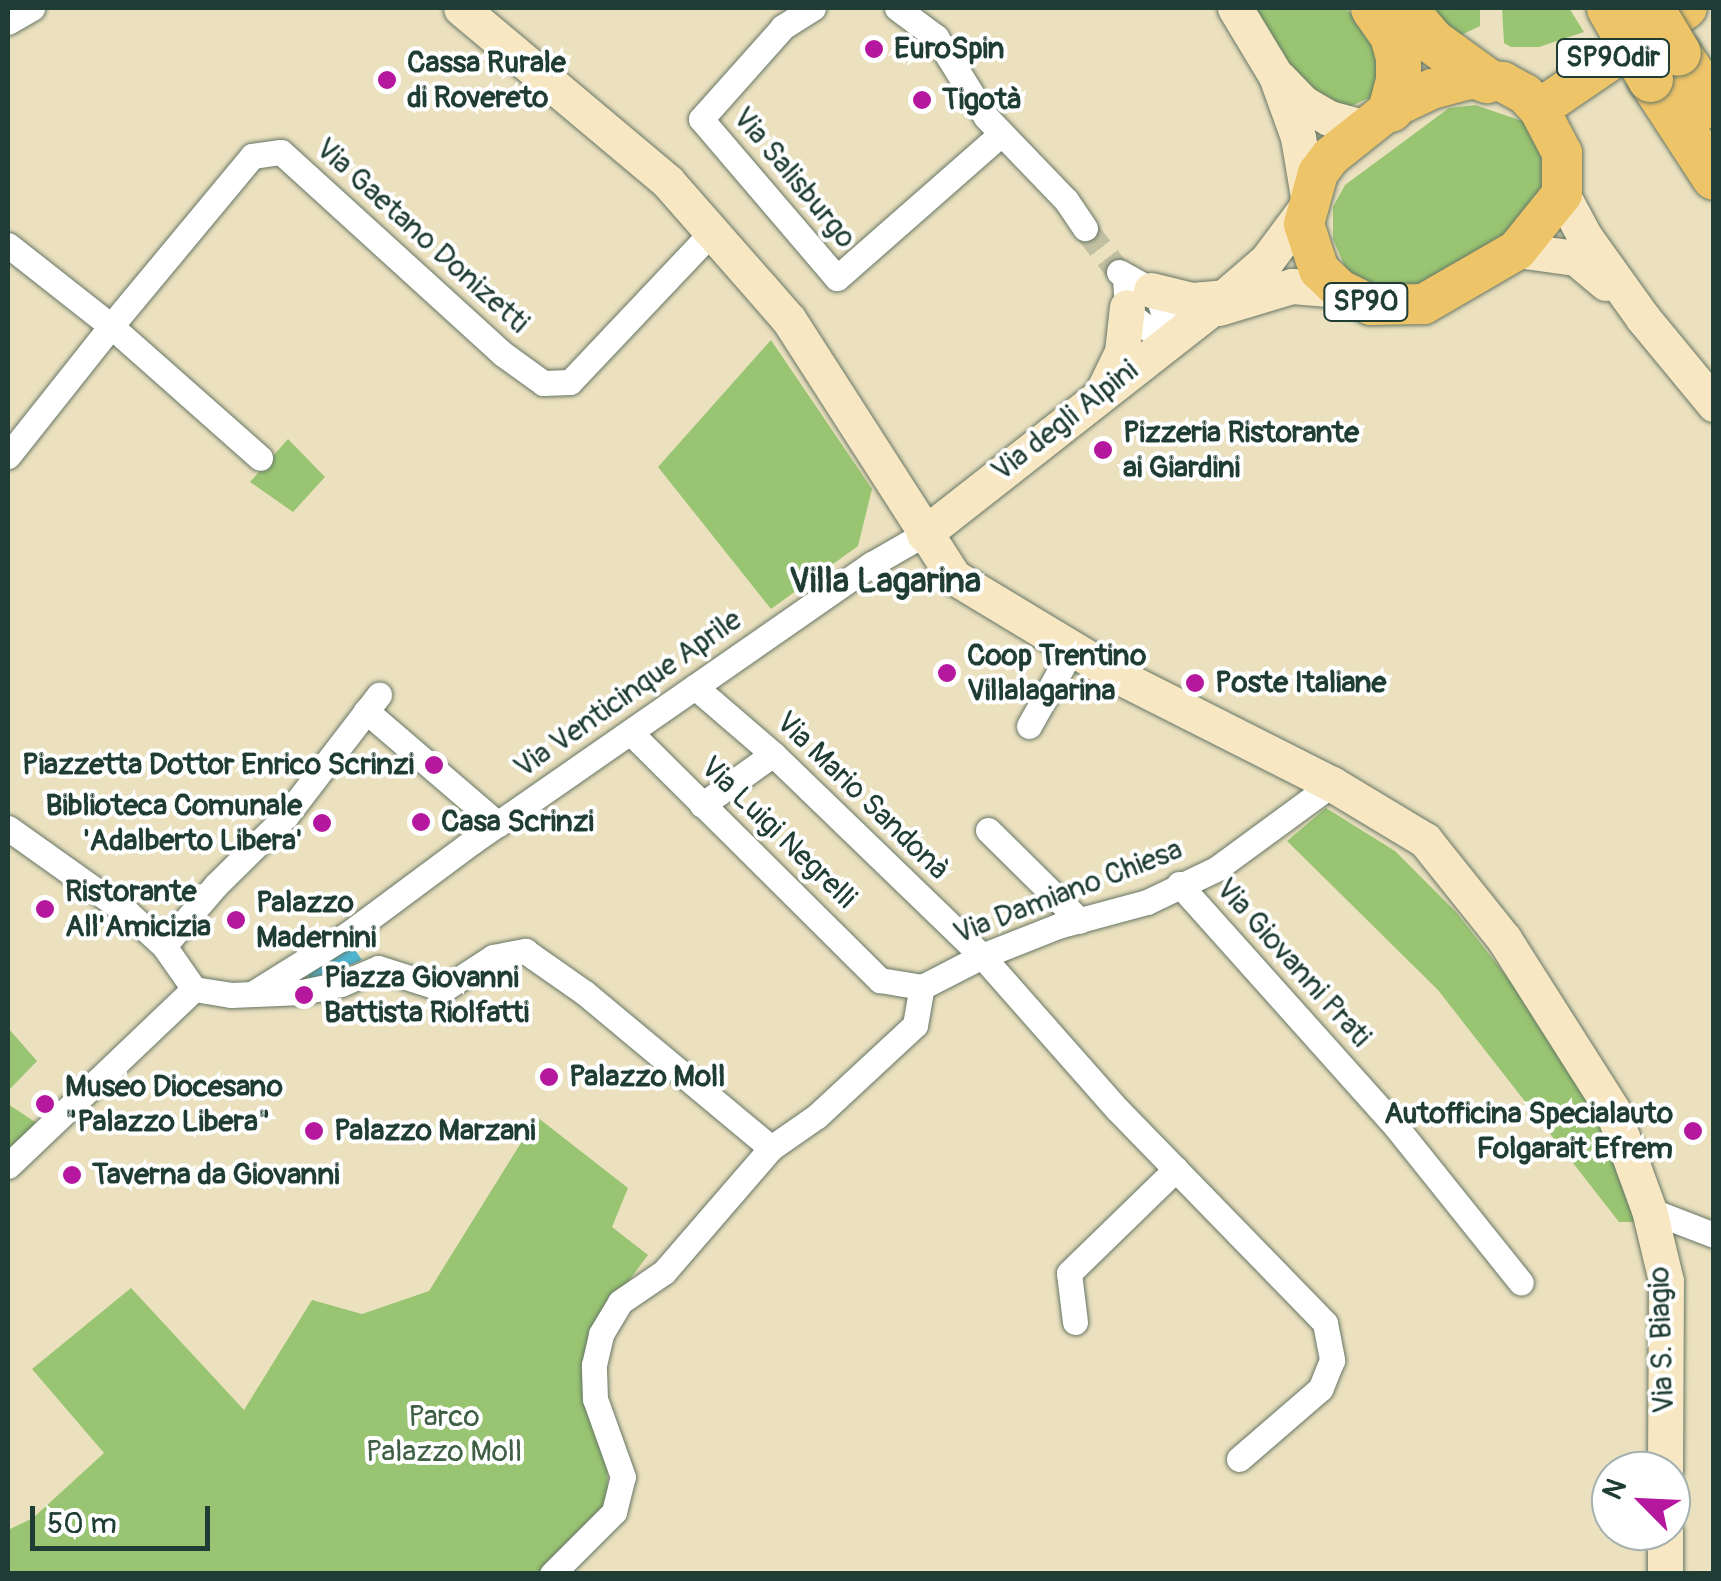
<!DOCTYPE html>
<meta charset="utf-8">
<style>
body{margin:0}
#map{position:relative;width:1721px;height:1581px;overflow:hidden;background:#ebe1bf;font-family:Pangolin,sans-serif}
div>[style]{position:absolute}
.green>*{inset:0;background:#99c572}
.water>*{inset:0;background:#50b5cf}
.street-tunnel>*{height:25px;margin-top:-12.5px;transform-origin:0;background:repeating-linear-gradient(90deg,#c2c0a3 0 25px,transparent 0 37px)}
.roads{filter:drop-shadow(0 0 2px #667665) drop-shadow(0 0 2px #667665)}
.street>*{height:25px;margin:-12.5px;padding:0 12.5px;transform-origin:12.5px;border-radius:12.5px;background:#fff}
.secondary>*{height:35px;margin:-17.5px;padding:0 17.5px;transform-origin:17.5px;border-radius:17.5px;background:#f8e7c3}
.primary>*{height:40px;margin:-20px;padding:0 20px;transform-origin:20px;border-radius:20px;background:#eec469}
.highway>*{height:45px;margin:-22.5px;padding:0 22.5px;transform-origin:22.5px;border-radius:22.5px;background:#eec469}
.bridges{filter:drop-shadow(0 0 2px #667665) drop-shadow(0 0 2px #667665)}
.highway-bridge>*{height:45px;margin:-22.5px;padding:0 22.5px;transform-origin:22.5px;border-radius:22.5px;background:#eec469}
.dots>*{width:28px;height:28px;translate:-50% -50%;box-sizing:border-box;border:5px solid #fff;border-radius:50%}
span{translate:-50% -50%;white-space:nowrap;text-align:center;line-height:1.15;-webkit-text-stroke:8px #fff;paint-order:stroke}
.shield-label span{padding:2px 8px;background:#fff;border:2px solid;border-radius:8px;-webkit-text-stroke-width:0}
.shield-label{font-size:28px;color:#1f3d34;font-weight:700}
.poi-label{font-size:30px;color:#1f3d34;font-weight:700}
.left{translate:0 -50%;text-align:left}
.right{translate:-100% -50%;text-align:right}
.street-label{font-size:30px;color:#1f3d34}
.park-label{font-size:30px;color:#3e5f44}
.quarter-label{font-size:35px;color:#1f3d34;font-weight:700}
.frame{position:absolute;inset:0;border:10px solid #1f3d34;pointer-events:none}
.north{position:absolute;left:1591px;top:1451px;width:100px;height:100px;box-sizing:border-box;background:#fff;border:2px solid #a5b1ae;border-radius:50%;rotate:294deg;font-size:28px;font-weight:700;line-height:40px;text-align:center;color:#1f3d34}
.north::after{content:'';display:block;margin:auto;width:35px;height:45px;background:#b5179e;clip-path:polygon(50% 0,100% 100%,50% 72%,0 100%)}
.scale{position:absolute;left:30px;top:1506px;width:180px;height:45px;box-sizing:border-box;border:5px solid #1f3d34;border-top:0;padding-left:12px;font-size:30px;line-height:35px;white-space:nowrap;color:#1f3d34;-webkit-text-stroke:8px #fff;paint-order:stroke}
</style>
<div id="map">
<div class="green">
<div style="clip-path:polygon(1253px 8px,1344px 8px,1374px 32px,1385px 50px,1373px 96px,1349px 107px,1326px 105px,1294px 74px)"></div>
<div style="clip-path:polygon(1423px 8px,1480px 8px,1480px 26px,1459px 36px)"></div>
<div style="clip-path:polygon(1502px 8px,1569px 8px,1584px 32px,1539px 47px,1511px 47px,1504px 43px)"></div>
<div style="clip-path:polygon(1475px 105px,1528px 123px,1542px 147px,1546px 171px,1536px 209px,1483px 255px,1398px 294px,1350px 278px,1333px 239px,1333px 207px,1345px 185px,1449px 108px)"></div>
<div style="clip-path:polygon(771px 340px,872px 489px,858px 546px,771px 609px,658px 467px)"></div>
<div style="clip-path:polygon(288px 439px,325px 477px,293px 512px,250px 482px)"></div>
<div style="clip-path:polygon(1326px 808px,1395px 851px,1456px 912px,1529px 1005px,1612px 1138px,1641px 1222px,1619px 1222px,1438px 990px,1287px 841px)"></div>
<div style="clip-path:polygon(8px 1028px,37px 1061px,8px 1091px)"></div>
<div style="clip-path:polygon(8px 1104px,38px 1124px,8px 1154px)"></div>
<div style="clip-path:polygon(537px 1117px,628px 1188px,612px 1227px,648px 1255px,603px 1315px,608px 1495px,597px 1518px,541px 1573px,8px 1573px,8px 1530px,33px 1518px,104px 1453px,32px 1369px,131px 1288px,244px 1410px,312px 1300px,362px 1314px,429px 1291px)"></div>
</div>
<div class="water">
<div style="clip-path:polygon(353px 947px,362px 960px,308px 983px,309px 968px)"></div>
</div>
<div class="street-tunnel">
<div style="left:1085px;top:228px;width:56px;rotate:52.3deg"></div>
</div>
<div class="roads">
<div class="street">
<div style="left:813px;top:8px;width:36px;rotate:148deg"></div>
<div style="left:783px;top:27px;width:123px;rotate:131.7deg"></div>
<div style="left:701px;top:119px;width:209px;rotate:49.5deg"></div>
<div style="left:837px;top:278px;width:218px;rotate:-41.3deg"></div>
<div style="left:897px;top:8px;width:49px;rotate:36.6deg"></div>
<div style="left:936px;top:37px;width:94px;rotate:58deg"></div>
<div style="left:986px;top:117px;width:115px;rotate:46.1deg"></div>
<div style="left:1066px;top:200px;width:34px;rotate:56deg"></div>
<div style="left:8px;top:22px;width:28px;rotate:-30deg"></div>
<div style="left:8px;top:245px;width:131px;rotate:38.2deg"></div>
<div style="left:111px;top:326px;width:221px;rotate:-50.3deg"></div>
<div style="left:252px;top:156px;width:29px;rotate:-8deg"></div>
<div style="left:281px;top:152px;width:300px;rotate:42.3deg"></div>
<div style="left:503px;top:354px;width:49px;rotate:35.9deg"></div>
<div style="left:543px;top:383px;width:27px;rotate:-2deg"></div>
<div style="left:570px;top:382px;width:207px;rotate:-46.6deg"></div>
<div style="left:1119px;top:272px;width:37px;rotate:29deg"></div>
<div style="left:1151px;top:290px;width:13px;rotate:51deg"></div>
<div style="left:1159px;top:300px;width:25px;rotate:72deg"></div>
<div style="left:1167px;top:324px;width:18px;rotate:93deg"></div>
<div style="left:1166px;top:342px;width:41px;rotate:-142.9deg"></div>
<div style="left:1133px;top:317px;width:12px;rotate:-121deg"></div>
<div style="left:1127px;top:307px;width:29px;rotate:-94deg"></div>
<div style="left:8px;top:456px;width:166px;rotate:-51.6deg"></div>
<div style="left:111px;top:326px;width:199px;rotate:41.5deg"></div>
<div style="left:695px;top:687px;width:103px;rotate:40.7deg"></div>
<div style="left:773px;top:754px;width:291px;rotate:44deg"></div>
<div style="left:982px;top:956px;width:204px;rotate:48.6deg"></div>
<div style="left:1117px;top:1109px;width:298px;rotate:45.8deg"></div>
<div style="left:1325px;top:1323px;width:38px;rotate:79deg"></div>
<div style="left:1332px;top:1360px;width:31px;rotate:112deg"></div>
<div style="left:1320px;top:1389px;width:107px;rotate:139.2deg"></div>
<div style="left:366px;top:711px;width:174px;rotate:40.6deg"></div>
<div style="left:1029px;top:726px;width:88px;rotate:-60.8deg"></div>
<div style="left:631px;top:733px;width:351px;rotate:44.8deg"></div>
<div style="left:880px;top:980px;width:43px;rotate:9.5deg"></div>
<div style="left:922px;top:987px;width:68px;rotate:-27.3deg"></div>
<div style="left:982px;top:956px;width:82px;rotate:-21.5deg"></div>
<div style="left:1058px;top:926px;width:92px;rotate:-15.1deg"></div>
<div style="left:1147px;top:902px;width:76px;rotate:-25.6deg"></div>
<div style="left:1216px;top:869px;width:144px;rotate:-36.2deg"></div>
<div style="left:702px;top:805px;width:87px;rotate:-35.7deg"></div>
<div style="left:8px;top:828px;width:148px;rotate:35.4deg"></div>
<div style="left:129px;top:914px;width:47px;rotate:42.4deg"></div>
<div style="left:164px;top:946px;width:52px;rotate:55.1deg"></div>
<div style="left:988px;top:830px;width:129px;rotate:44.7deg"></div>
<div style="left:1179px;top:884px;width:327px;rotate:48.2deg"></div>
<div style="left:1397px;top:1128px;width:198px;rotate:51.3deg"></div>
<div style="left:164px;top:946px;width:80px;rotate:-49.6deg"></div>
<div style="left:216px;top:885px;width:98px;rotate:-44.6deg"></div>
<div style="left:286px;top:816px;width:153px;rotate:-52.5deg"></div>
<div style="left:194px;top:989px;width:37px;rotate:9deg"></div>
<div style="left:231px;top:995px;width:71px;rotate:-2.4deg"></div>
<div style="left:302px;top:992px;width:40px;rotate:-12deg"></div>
<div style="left:341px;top:984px;width:40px;rotate:-23.4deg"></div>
<div style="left:378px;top:968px;width:69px;rotate:17.7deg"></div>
<div style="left:444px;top:989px;width:59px;rotate:-33.1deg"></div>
<div style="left:493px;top:957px;width:33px;rotate:-11deg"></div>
<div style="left:525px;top:951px;width:73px;rotate:35deg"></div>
<div style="left:585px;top:993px;width:242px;rotate:39.8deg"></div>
<div style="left:255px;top:992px;width:110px;rotate:-31.9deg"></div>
<div style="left:348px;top:934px;width:156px;rotate:-36.6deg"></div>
<div style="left:473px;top:841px;width:486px;rotate:-34.8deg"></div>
<div style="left:872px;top:564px;width:60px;rotate:-30deg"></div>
<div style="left:8px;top:1166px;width:257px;rotate:-43.6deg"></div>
<div style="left:1649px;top:1210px;width:70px;rotate:21deg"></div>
<div style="left:1075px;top:1322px;width:49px;rotate:-97deg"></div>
<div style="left:1069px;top:1273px;width:149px;rotate:-44.2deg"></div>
<div style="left:552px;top:1574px;width:88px;rotate:-45deg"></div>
<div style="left:614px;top:1512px;width:36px;rotate:-76deg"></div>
<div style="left:623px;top:1477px;width:83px;rotate:-109.7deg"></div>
<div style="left:595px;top:1399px;width:34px;rotate:-92deg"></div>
<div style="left:594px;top:1365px;width:32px;rotate:-77deg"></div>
<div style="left:601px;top:1334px;width:37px;rotate:-59deg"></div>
<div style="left:620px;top:1302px;width:53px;rotate:-34.3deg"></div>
<div style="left:664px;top:1272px;width:164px;rotate:-49.2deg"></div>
<div style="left:771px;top:1148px;width:56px;rotate:-34.8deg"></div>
<div style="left:817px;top:1116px;width:134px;rotate:-42.9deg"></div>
<div style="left:915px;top:1025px;width:39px;rotate:-80deg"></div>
</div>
<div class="secondary">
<div style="left:461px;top:8px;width:270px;rotate:40deg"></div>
<div style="left:668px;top:182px;width:142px;rotate:48.7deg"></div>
<div style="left:762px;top:289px;width:41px;rotate:48.9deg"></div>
<div style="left:789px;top:320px;width:305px;rotate:57.3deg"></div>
<div style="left:954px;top:577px;width:192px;rotate:31.1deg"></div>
<div style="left:1118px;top:676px;width:240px;rotate:26.8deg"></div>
<div style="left:1332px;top:784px;width:109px;rotate:31.1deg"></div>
<div style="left:1425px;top:840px;width:127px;rotate:51.4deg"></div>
<div style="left:1504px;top:939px;width:201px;rotate:57.6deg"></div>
<div style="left:1612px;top:1109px;width:108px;rotate:69.9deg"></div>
<div style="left:1649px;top:1210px;width:73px;rotate:76.5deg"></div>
<div style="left:1666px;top:1281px;width:190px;rotate:90.3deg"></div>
<div style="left:1235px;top:8px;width:79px;rotate:58.9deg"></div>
<div style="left:1276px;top:76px;width:65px;rotate:70.2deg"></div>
<div style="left:1298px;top:137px;width:61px;rotate:80.5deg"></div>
<div style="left:1279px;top:78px;width:35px;rotate:46deg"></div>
<div style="left:1303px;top:103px;width:30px;rotate:30deg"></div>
<div style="left:1329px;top:118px;width:39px;rotate:15deg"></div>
<div style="left:1562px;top:194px;width:49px;rotate:61.9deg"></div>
<div style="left:1585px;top:237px;width:100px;rotate:54.4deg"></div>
<div style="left:1643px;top:318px;width:112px;rotate:50.5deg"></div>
<div style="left:1517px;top:250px;width:60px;rotate:7.7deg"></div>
<div style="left:1576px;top:258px;width:39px;rotate:40deg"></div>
<div style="left:1151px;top:290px;width:42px;rotate:13.7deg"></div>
<div style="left:1192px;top:300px;width:32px;rotate:-5deg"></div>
<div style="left:1219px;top:308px;width:76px;rotate:-16.8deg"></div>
<div style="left:1292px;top:286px;width:48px;rotate:4.8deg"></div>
<div style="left:1104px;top:389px;width:41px;rotate:-64.1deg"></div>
<div style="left:1122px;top:352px;width:45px;rotate:-83.7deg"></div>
<div style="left:924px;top:534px;width:361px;rotate:-38.1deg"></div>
<div style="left:1208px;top:311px;width:78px;rotate:-40.8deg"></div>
<div style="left:1267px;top:260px;width:64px;rotate:-53.3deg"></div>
<div style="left:1665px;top:1574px;width:43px;rotate:-90deg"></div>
</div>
<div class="primary">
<div style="left:1470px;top:79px;width:33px;rotate:5deg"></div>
<div style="left:1503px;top:82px;width:25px;rotate:29deg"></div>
<div style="left:1525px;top:94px;width:21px;rotate:47deg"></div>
<div style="left:1539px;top:109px;width:50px;rotate:62.4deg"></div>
<div style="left:1562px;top:153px;width:41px;rotate:90deg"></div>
<div style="left:1562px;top:194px;width:72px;rotate:128.8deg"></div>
<div style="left:1517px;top:250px;width:108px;rotate:149.9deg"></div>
<div style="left:1424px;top:304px;width:53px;rotate:178.9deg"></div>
<div style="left:1371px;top:305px;width:34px;rotate:-154deg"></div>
<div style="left:1340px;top:290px;width:29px;rotate:-136deg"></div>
<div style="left:1319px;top:270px;width:48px;rotate:-108.1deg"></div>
<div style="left:1304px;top:224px;width:53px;rotate:-74.6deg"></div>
<div style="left:1318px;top:173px;width:21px;rotate:-53deg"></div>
<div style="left:1331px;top:156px;width:75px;rotate:-38.5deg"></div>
<div style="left:1390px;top:109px;width:47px;rotate:-25.5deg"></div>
<div style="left:1432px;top:89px;width:39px;rotate:-15deg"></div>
<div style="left:1539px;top:109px;width:179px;rotate:-34.3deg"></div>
</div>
<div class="highway">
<div style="left:1373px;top:8px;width:33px;rotate:55deg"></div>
<div style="left:1392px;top:35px;width:23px;rotate:75deg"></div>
<div style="left:1398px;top:57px;width:23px;rotate:90deg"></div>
<div style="left:1398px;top:80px;width:30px;rotate:105deg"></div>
<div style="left:1404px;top:8px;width:43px;rotate:49.7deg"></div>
<div style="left:1432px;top:41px;width:67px;rotate:35.8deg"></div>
<div style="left:1678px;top:53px;width:64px;rotate:55.8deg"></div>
<div style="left:1650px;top:79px;width:117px;rotate:56.9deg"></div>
</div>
</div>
<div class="bridges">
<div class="highway-bridge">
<div style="left:1609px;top:8px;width:82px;rotate:60deg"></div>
<div style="left:1651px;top:8px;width:52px;rotate:59deg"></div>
</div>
</div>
<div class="dots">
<div style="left:874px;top:49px;background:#b5179e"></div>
<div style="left:387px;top:80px;background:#b5179e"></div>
<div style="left:922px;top:100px;background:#b5179e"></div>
<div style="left:1103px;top:450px;background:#b5179e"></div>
<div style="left:947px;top:673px;background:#b5179e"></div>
<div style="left:1195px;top:683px;background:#b5179e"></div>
<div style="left:434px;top:765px;background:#b5179e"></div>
<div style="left:421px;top:822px;background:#b5179e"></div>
<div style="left:322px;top:823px;background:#b5179e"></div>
<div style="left:45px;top:909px;background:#b5179e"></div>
<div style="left:236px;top:920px;background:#b5179e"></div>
<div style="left:304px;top:995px;background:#b5179e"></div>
<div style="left:549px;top:1077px;background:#b5179e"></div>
<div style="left:45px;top:1104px;background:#b5179e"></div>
<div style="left:314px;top:1131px;background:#b5179e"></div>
<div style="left:1693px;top:1131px;background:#b5179e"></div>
<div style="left:72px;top:1175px;background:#b5179e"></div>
</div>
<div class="shield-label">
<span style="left:1613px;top:58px">SP90dir</span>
<span style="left:1366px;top:302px">SP90</span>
</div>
<div class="poi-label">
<span class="left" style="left:894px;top:49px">EuroSpin</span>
<span class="left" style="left:407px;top:80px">Cassa Rurale<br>di Rovereto</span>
<span class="left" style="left:942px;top:100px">Tigotà</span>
<span class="left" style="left:1123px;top:450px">Pizzeria Ristorante<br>ai Giardini</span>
<span class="left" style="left:967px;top:673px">Coop Trentino<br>Villalagarina</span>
<span class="left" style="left:1215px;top:683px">Poste Italiane</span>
<span class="right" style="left:414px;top:765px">Piazzetta Dottor Enrico Scrinzi</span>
<span class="right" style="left:302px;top:823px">Biblioteca Comunale<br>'Adalberto Libera'</span>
<span class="left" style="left:441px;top:822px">Casa Scrinzi</span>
<span class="left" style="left:65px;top:909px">Ristorante<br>All'Amicizia</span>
<span class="left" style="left:256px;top:920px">Palazzo<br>Madernini</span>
<span class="left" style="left:324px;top:995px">Piazza Giovanni<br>Battista Riolfatti</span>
<span class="left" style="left:569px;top:1077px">Palazzo Moll</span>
<span class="left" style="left:65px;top:1104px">Museo Diocesano<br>"Palazzo Libera"</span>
<span class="right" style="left:1673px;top:1131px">Autofficina Specialauto<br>Folgarait Efrem</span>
<span class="left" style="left:334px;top:1131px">Palazzo Marzani</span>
<span class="left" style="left:92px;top:1175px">Taverna da Giovanni</span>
</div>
<div class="street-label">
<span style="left:794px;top:178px;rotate:50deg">Via Salisburgo</span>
<span style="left:422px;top:236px;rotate:42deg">Via Gaetano Donizetti</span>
<span style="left:1065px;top:421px;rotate:-38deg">Via degli Alpini</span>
<span style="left:628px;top:694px;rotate:-35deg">Via Venticinque Aprile</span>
<span style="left:862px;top:796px;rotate:44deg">Via Mario Sandonà</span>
<span style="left:778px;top:833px;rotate:44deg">Via Luigi Negrelli</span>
<span style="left:1068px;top:892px;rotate:-21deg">Via Damiano Chiesa</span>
<span style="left:1293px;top:963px;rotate:48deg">Via Giovanni Prati</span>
<span style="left:1662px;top:1340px;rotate:-92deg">Via S. Biagio</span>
</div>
<div class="park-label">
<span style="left:444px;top:1434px">Parco<br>Palazzo Moll</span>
</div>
<div class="quarter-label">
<span style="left:885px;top:581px">Villa Lagarina</span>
</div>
<div class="frame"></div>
<div class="north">N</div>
<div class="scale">50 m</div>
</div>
